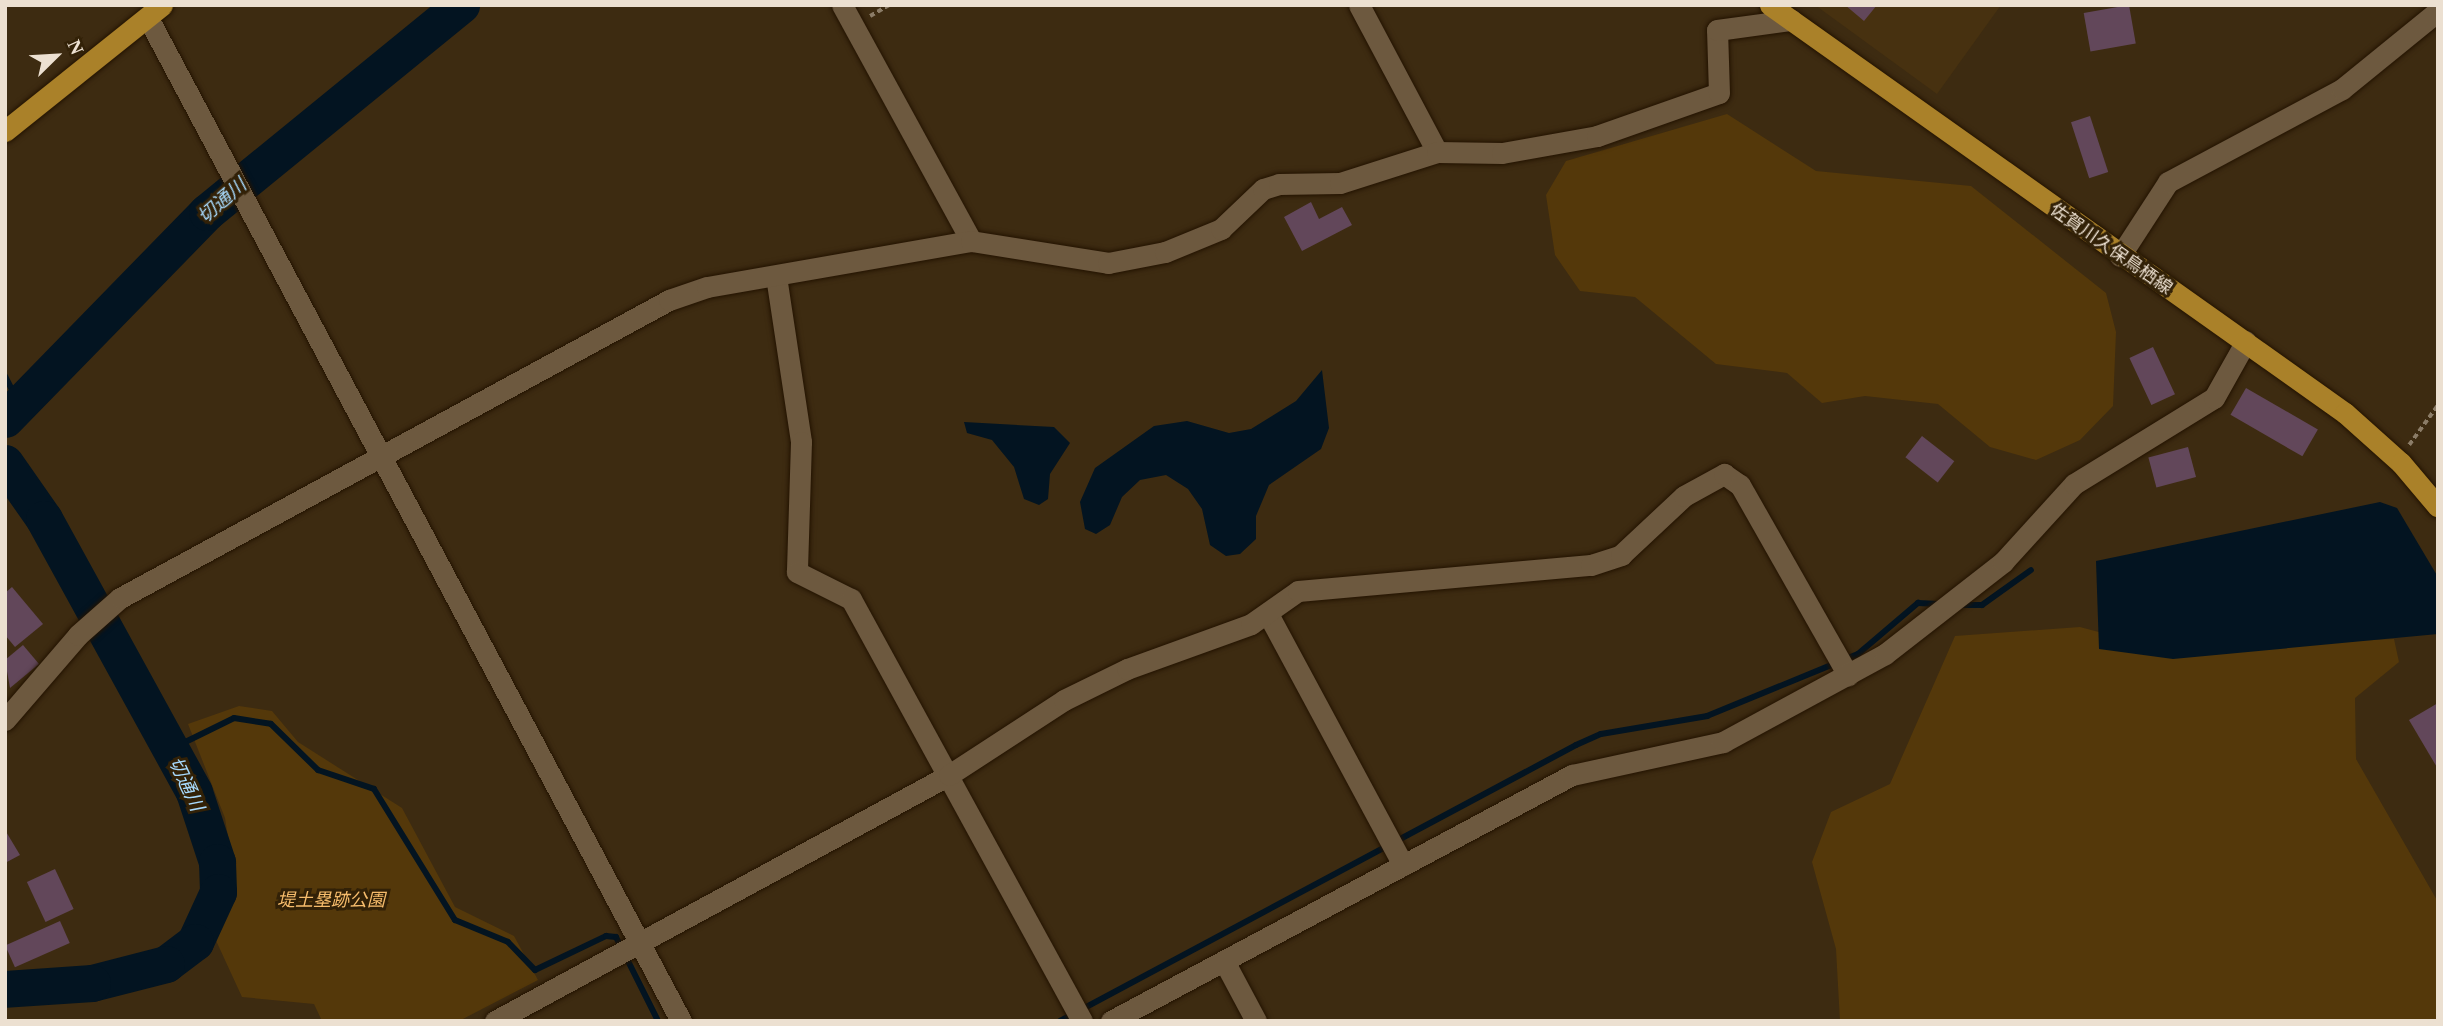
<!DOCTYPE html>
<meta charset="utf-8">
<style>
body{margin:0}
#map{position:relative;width:2443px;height:1026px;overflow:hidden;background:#3d2b11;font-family:"Times New Roman","Noto Sans JP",serif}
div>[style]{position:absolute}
.built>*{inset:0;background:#473110}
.green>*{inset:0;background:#54380a}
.water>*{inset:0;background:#031421}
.stream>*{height:6px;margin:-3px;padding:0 3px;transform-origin:3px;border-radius:3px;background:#031421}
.river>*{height:37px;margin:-18.5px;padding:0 18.5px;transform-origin:18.5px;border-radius:18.5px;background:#031421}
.building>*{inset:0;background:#62475a;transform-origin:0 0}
.path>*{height:3.5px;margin-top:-1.75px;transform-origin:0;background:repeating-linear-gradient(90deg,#8b7c67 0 5px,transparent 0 8.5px)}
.roads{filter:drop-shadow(0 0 2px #231300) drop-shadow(0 0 2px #231300)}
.minor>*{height:21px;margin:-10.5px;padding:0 10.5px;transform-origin:10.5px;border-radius:10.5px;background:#6d593f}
.major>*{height:21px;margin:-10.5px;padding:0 10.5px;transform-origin:10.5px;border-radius:10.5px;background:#aa8129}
span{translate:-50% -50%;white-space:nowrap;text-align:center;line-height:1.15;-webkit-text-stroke:6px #322107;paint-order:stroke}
.street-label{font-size:18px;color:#ece0d1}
.park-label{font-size:18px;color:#f5bb6b;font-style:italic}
.water-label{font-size:19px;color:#a7d9fc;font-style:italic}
.frame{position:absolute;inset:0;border:7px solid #ece0d1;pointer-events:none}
.north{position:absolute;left:21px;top:21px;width:70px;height:70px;-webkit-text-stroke:5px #322107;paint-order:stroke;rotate:66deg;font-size:19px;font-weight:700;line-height:28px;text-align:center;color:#ece0d1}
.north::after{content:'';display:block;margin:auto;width:24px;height:32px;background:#ece0d1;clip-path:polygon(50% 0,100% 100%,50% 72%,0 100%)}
</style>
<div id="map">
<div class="built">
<div style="clip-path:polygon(1815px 5px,2001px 5px,1937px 94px)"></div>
</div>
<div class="green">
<div style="clip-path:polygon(1727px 114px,1816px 171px,1971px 186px,2106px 293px,2116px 332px,2113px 406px,2080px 440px,2036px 460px,1990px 447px,1938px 404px,1865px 396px,1822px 403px,1787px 373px,1716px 364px,1635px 297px,1580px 291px,1555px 255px,1546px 195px,1566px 161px)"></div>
<div style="clip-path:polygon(2080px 627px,2166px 650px,2394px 639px,2399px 662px,2355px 698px,2356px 759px,2438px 902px,2438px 1021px,1840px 1021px,1836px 949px,1812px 862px,1831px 812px,1890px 784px,1955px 636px)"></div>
<div style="clip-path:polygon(239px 706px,272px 711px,298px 742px,402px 808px,455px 907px,514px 936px,538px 980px,459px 1021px,322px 1021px,314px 1004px,242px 997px,213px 934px,226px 900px,231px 856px,225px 818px,188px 724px)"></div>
</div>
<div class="water">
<div style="clip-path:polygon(1322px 370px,1329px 428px,1321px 449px,1269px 485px,1256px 516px,1256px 539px,1240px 554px,1226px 556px,1210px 545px,1202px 509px,1188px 489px,1166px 475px,1140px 480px,1122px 497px,1110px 525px,1096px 534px,1085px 529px,1080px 502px,1095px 468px,1154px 426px,1187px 421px,1229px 433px,1251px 429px,1296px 401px)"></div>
<div style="clip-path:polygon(964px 422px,1054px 427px,1070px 443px,1050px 474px,1048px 499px,1039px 505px,1024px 499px,1014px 467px,992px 440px,967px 433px)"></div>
<div style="clip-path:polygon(2380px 502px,2397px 508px,2438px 577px,2438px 634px,2173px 659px,2099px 649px,2096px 561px)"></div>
</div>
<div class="stream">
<div style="left:5px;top:376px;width:31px;rotate:63deg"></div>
<div style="left:1960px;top:605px;width:22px"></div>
<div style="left:1982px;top:605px;width:60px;rotate:-35.5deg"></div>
<div style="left:169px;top:750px;width:72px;rotate:-26.2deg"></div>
<div style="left:234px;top:718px;width:37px;rotate:9deg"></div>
<div style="left:271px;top:724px;width:66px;rotate:44.4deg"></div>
<div style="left:318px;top:770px;width:59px;rotate:18.7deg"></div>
<div style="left:374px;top:789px;width:154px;rotate:58.3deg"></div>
<div style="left:455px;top:920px;width:57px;rotate:22.5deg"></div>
<div style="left:508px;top:942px;width:39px;rotate:46deg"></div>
<div style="left:535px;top:970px;width:79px;rotate:-25.6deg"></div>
<div style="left:606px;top:936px;width:10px;rotate:6deg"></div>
<div style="left:616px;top:937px;width:94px;rotate:63.4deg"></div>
<div style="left:1060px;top:1021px;width:585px;rotate:-28.14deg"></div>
<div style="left:1576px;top:745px;width:27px;rotate:-24deg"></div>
<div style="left:1601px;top:734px;width:108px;rotate:-9.6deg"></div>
<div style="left:1707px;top:716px;width:163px;rotate:-22.3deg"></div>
<div style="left:1858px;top:654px;width:79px;rotate:-40.4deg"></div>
<div style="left:1918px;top:603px;width:20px;rotate:3deg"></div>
</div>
<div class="river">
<div style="left:5px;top:419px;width:289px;rotate:-45.7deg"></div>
<div style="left:207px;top:212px;width:328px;rotate:-39.2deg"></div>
<div style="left:5px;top:463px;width:68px;rotate:55.1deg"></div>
<div style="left:44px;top:519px;width:311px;rotate:61.2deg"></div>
<div style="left:194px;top:792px;width:74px;rotate:71.8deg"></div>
<div style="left:217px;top:862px;width:30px;rotate:88deg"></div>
<div style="left:218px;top:892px;width:55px;rotate:114.7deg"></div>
<div style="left:195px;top:942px;width:36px;rotate:143deg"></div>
<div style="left:166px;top:964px;width:76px;rotate:165.6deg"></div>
<div style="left:92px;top:983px;width:87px;rotate:176.1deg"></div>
</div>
<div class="building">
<div style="clip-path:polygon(1845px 5px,1877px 5px,1864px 21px)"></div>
<div style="left:2129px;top:5px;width:39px;height:46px;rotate:80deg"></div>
<div style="left:2090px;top:116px;width:59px;height:20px;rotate:72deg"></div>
<div style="clip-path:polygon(1311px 202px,1319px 219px,1342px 207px,1352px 225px,1302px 251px,1284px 217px)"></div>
<div style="left:2153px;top:347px;width:52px;height:26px;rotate:65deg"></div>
<div style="left:2246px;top:388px;width:83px;height:31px;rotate:30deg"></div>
<div style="left:1922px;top:436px;width:41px;height:27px;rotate:38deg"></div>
<div style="left:2188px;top:447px;width:31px;height:41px;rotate:75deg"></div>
<div style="clip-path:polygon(12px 587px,43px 624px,15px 647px,5px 635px,5px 593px)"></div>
<div style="clip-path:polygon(23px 645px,39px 664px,10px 688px,5px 660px)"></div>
<div style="clip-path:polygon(2438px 703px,2438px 769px,2409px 720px)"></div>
<div style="clip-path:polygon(5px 830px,20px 855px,5px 863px)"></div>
<div style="left:55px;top:869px;width:44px;height:31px;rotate:65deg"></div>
<div style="left:60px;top:921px;width:24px;height:60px;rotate:66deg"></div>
</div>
<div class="path">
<div style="left:870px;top:16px;width:22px;rotate:-30deg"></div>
<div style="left:2409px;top:445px;width:49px;rotate:-54.1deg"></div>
</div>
<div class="roads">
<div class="minor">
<div style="left:842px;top:5px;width:269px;rotate:61.3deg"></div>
<div style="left:1359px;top:5px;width:166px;rotate:62deg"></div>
<div style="left:148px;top:18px;width:1136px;rotate:62.01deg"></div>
<div style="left:2120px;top:256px;width:88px;rotate:-57deg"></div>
<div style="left:2168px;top:182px;width:197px;rotate:-28.1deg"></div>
<div style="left:2342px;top:89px;width:124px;rotate:-39.1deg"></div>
<div style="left:776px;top:276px;width:168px;rotate:81.4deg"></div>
<div style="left:801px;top:442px;width:130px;rotate:91.8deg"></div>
<div style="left:797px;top:572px;width:60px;rotate:26.6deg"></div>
<div style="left:851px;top:599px;width:481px;rotate:61.3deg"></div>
<div style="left:1268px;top:614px;width:285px;rotate:61.7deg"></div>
<div style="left:5px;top:720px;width:112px;rotate:-49.3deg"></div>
<div style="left:78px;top:635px;width:56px;rotate:-41.4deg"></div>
<div style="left:120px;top:598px;width:625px;rotate:-28.49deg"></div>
<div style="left:669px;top:300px;width:40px;rotate:-18.9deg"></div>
<div style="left:707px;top:287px;width:268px;rotate:-9.9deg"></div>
<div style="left:971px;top:241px;width:139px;rotate:9.1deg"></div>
<div style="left:1108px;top:263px;width:58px;rotate:-10.9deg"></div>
<div style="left:1165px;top:252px;width:61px;rotate:-22.3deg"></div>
<div style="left:1221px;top:229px;width:58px;rotate:-43.6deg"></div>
<div style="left:1263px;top:189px;width:17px;rotate:-17deg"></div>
<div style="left:1279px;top:184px;width:61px;rotate:-0.9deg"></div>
<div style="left:1340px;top:183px;width:102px;rotate:-17.7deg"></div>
<div style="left:1437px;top:152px;width:65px;rotate:0.9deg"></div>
<div style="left:1502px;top:153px;width:97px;rotate:-10.1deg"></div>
<div style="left:1597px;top:136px;width:129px;rotate:-19.4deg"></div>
<div style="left:1719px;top:93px;width:63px;rotate:-91.8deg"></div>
<div style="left:1717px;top:30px;width:75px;rotate:-7.7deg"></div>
<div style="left:1224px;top:961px;width:68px;rotate:61.9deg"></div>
<div style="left:495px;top:1021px;width:516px;rotate:-28.45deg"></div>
<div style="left:949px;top:775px;width:137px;rotate:-33.1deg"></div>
<div style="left:1064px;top:700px;width:70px;rotate:-26.2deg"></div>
<div style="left:1127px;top:669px;width:132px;rotate:-19.9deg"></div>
<div style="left:1251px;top:624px;width:57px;rotate:-35.1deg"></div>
<div style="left:1298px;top:591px;width:294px;rotate:-5.1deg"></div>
<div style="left:1591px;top:565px;width:32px;rotate:-18deg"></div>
<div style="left:1621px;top:555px;width:86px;rotate:-43.1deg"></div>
<div style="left:1684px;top:496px;width:46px;rotate:-28.8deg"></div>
<div style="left:1724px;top:474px;width:19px;rotate:35deg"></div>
<div style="left:1740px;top:485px;width:219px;rotate:60.4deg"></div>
<div style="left:1111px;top:1021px;width:523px;rotate:-28.09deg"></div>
<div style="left:1572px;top:775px;width:155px;rotate:-12.3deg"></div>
<div style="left:1723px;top:742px;width:184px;rotate:-28.5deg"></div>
<div style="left:1885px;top:654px;width:150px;rotate:-37.9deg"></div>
<div style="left:2003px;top:562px;width:105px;rotate:-47.7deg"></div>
<div style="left:2074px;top:484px;width:164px;rotate:-31.6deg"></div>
<div style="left:2214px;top:398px;width:65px;rotate:-60.7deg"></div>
</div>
<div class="major">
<div style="left:1770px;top:5px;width:705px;rotate:35.36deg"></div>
<div style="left:2345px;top:413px;width:75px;rotate:41.8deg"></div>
<div style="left:2401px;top:463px;width:57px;rotate:49.9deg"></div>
<div style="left:5px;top:131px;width:201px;rotate:-38.7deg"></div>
</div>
</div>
<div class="street-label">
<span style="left:2111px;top:249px;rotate:35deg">佐賀川久保鳥栖線</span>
</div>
<div class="park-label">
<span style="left:331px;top:900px">堤土塁跡公園</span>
</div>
<div class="water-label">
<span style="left:222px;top:201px;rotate:-41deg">切通川</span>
<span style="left:186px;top:784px;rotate:65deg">切通川</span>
</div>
<div class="frame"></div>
<div class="north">N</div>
</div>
